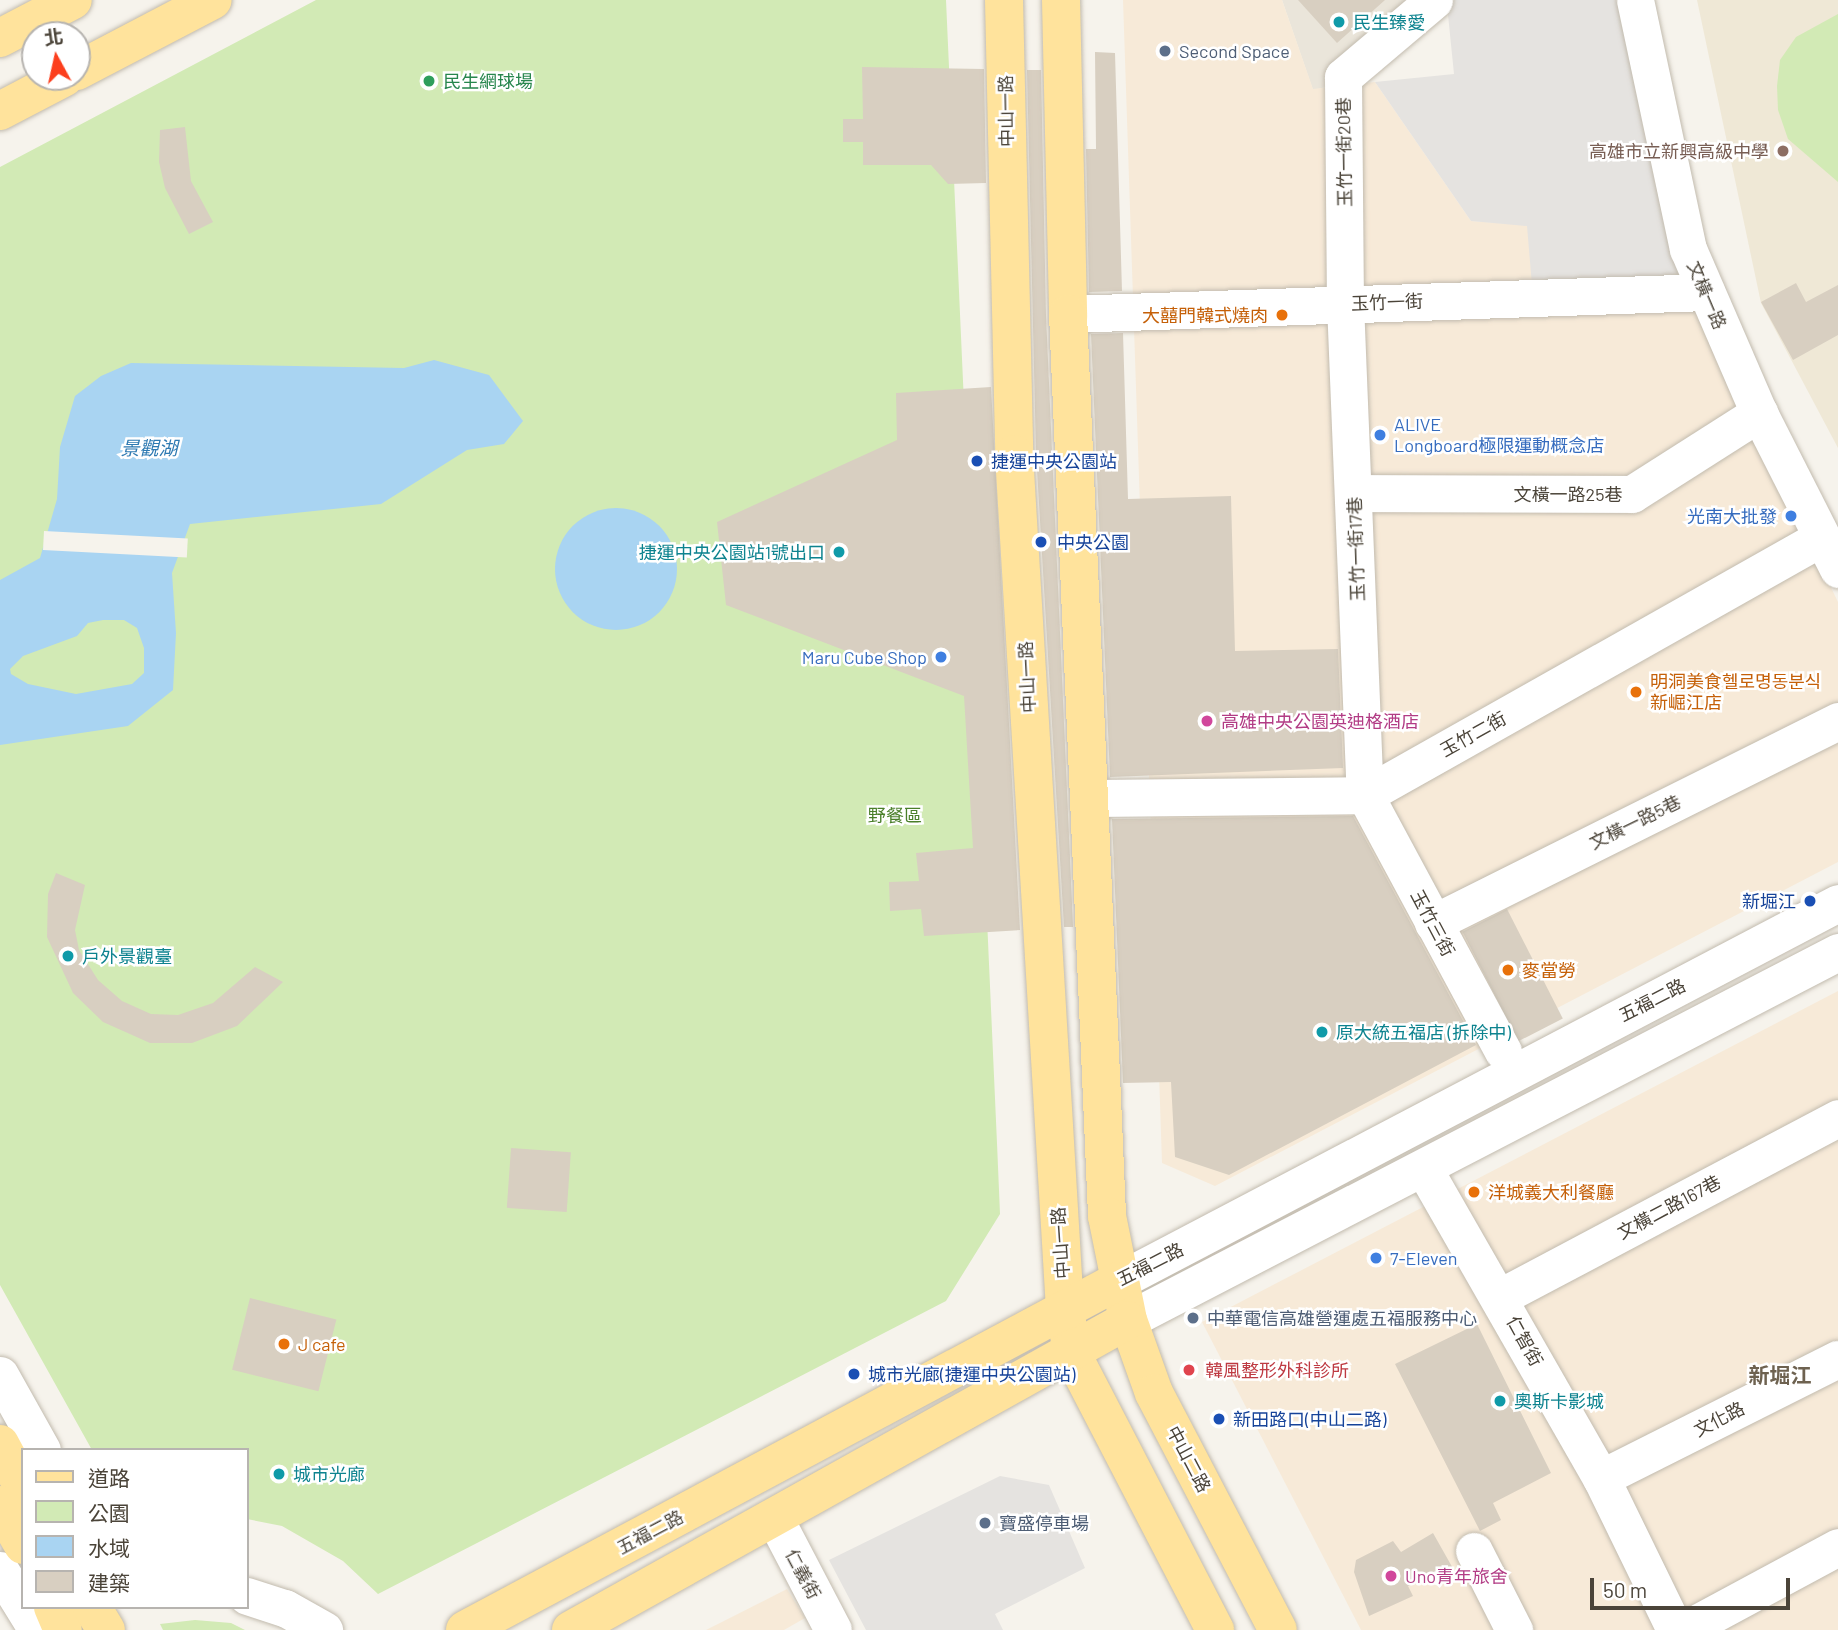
<!DOCTYPE html>
<meta charset="utf-8">
<style>
body{margin:0}
#map{position:relative;width:1838px;height:1630px;overflow:hidden;background:#f6f3ec;font-family:Barlow,"Noto Sans TC","Noto Sans KR",sans-serif}
div>[style]{position:absolute}
.residential>*{inset:0;background:#eae5da}
.commercial>*{inset:0;background:#f7ead8}
.education>*{inset:0;background:#efe8d6}
.green>*{inset:0;background:#d2eab5}
.parking>*{inset:0;background:#e5e3e0}
.water>*{inset:0;background:#a9d4f2}
.round{border-radius:50%}
.pier>*{inset:0;background:#f6f3ec;transform-origin:0 0}
.building>*{inset:0;background:#d8cfc1;transform-origin:0 0}
.roads{filter:drop-shadow(0 0 2px #c2bbae) drop-shadow(0 0 2px #c2bbae)}
.minor>*{height:37px;margin:-18.5px;padding:0 18.5px;transform-origin:18.5px;border-radius:18.5px;background:#fff}
.major>*{height:38px;margin:-19px;padding:0 19px;transform-origin:19px;border-radius:19px;background:#ffe39c}
.dots>*{width:19px;height:19px;translate:-50% -50%;box-sizing:border-box;border:4px solid #fff;border-radius:50%}
span{translate:-50% -50%;white-space:nowrap;text-align:center;line-height:1.15;-webkit-text-stroke:5px #fff;paint-order:stroke}
.culture-label{font-size:18px;color:#0d838f}
.left{translate:0 -50%;text-align:left}
.right{translate:-100% -50%;text-align:right}
.service-label{font-size:18px;color:#4e5e75}
.leisure-label{font-size:18px;color:#27864d}
.street-label{font-size:18px;color:#4b4439}
.education-label{font-size:18px;color:#785e54}
.food-label{font-size:18px;color:#c56008}
.shop-label{font-size:18px;color:#366cbe}
.transit-label{font-size:18px;color:#164399}
.hotel-label{font-size:18px;color:#b23c85}
.park-label{font-size:18px;color:#4a7f2a}
.health-label{font-size:18px;color:#be3a42}
.water-label{font-size:19px;color:#2e7ab2;font-style:italic}
.quarter-label{font-size:21px;color:#6e6250;font-weight:700}
.legend{position:absolute;left:21px;top:1448px;width:228px;height:161px;box-sizing:border-box;background:#fff;border:2px solid #b7b4b0;margin:0;padding:9px 12px;list-style:none;font-size:21px;color:#4b4439}
.legend li{display:flex;align-items:center;gap:14px;height:35px}
.legend b{width:35px;border:2px solid #b7b4b0}
.north{position:absolute;left:21px;top:21px;width:70px;height:70px;box-sizing:border-box;background:#fff;border:2px solid #b7b4b0;border-radius:50%;rotate:352deg;font-size:19px;font-weight:700;line-height:28px;text-align:center;color:#4b4439}
.north::after{content:'';display:block;margin:auto;width:24px;height:32px;background:#fc3f1d;clip-path:polygon(50% 0,100% 100%,50% 72%,0 100%)}
.scale{position:absolute;left:1590px;top:1578px;width:200px;height:32px;box-sizing:border-box;border:4px solid #4b4439;border-top:0;padding-left:9px;font-size:21px;line-height:24px;white-space:nowrap;color:#4b4439;-webkit-text-stroke:5px #fff;paint-order:stroke}
</style>
<div id="map">
<div class="residential">
<div style="clip-path:polygon(1282px 0,1415px 0,1335px 85px,1313px 90px)"></div>
</div>
<div class="commercial">
<div style="clip-path:polygon(1123px 0,1282px 0,1313px 89px,1375px 82px,1471px 221px,1527px 225px,1682px 280px,1838px 602px,1838px 862px,1215px 1186px,1162px 1163px)"></div>
<div style="clip-path:polygon(1838px 991px,1838px 1630px,1361px 1630px,1202px 1322px)"></div>
<div style="clip-path:polygon(787px 1589px,805px 1618px,784px 1630px,706px 1630px)"></div>
</div>
<div class="education">
<div style="clip-path:polygon(1697px 0,1838px 0,1838px 448px,1761px 303px)"></div>
</div>
<div class="green">
<div style="clip-path:polygon(316px 0,946px 0,997px 1143px,1000px 1214px,946px 1301px,378px 1594px,343px 1561px,282px 1526px,247px 1519px,247px 1450px,92px 1450px,0 1285px,0 167px)"></div>
<div style="clip-path:polygon(1838px 14px,1838px 182px,1788px 139px,1778px 110px,1777px 86px,1780px 60px,1796px 37px)"></div>
<div style="clip-path:polygon(195px 1620px,231px 1623px,245px 1630px,163px 1630px,160px 1624px)"></div>
</div>
<div class="parking">
<div style="clip-path:polygon(1453px 0,1618px 0,1682px 280px,1532px 285px,1527px 226px,1471px 221px,1375px 82px,1454px 74px,1447px 5px)"></div>
<div style="clip-path:polygon(1000px 1476px,1049px 1485px,1085px 1568px,995px 1614px,1003px 1630px,866px 1630px,829px 1560px)"></div>
</div>
<div class="water">
<div style="clip-path:polygon(evenodd,434px 360px,489px 375px,523px 421px,504px 444px,467px 450px,381px 504px,190px 524px,172px 573px,176px 633px,173px 690px,128px 726px,0 745px,0 580px,40px 558px,57px 499px,60px 447px,75px 396px,101px 376px,131px 363px,404px 368px,434px 360px,103px 620px,124px 620px,137px 628px,144px 648px,144px 673px,132px 684px,76px 694px,28px 684px,11px 674px,10px 669px,23px 656px,77px 636px,88px 623px,103px 620px)"></div>
<div class="round" style="left:555px;top:508px;width:122px;height:122px"></div>
</div>
<div class="pier">
<div style="left:44px;top:531px;width:144px;height:19px;rotate:3deg"></div>
</div>
<div class="building">
<div style="clip-path:polygon(1298px 0,1385px 0,1337px 43px)"></div>
<div style="clip-path:polygon(1095px 52px,1115px 53px,1122px 291px,1089px 292px,1086px 149px,1096px 149px)"></div>
<div style="clip-path:polygon(862px 67px,984px 69px,986px 183px,948px 184px,931px 165px,863px 165px,863px 142px,843px 142px,843px 119px,863px 119px)"></div>
<div style="clip-path:polygon(1027px 70px,1041px 70px,1046px 315px,1073px 927px,1064px 927px,1036px 453px)"></div>
<div style="clip-path:polygon(185px 127px,191px 181px,213px 222px,189px 234px,165px 188px,159px 162px,160px 130px)"></div>
<div style="clip-path:polygon(1796px 283px,1806px 302px,1838px 285px,1838px 335px,1793px 360px,1761px 302px)"></div>
<div style="clip-path:polygon(1123px 333px,1128px 499px,1231px 496px,1235px 651px,1338px 649px,1343px 768px,1110px 777px,1091px 334px)"></div>
<div style="clip-path:polygon(991px 387px,1020px 930px,924px 936px,921px 909px,890px 911px,889px 882px,919px 881px,916px 853px,973px 848px,964px 696px,726px 605px,717px 522px,897px 440px,896px 393px)"></div>
<div style="clip-path:polygon(1353px 816px,1476px 1045px,1229px 1175px,1175px 1157px,1171px 1082px,1123px 1083px,1112px 819px)"></div>
<div style="clip-path:polygon(56px 873px,85px 885px,75px 930px,79px 950px,98px 980px,122px 1001px,151px 1014px,178px 1015px,213px 1003px,255px 967px,283px 982px,237px 1026px,192px 1043px,150px 1043px,103px 1022px,73px 993px,47px 937px,48px 894px)"></div>
<div style="left:1507px;top:909px;width:123px;height:50px;rotate:63deg"></div>
<div style="left:511px;top:1148px;width:60px;height:60px;rotate:4deg"></div>
<div style="left:250px;top:1298px;width:89px;height:74px;rotate:14deg"></div>
<div style="clip-path:polygon(1477px 1324px,1551px 1473px,1493px 1503px,1501px 1520px,1480px 1531px,1395px 1364px)"></div>
<div style="clip-path:polygon(1433px 1533px,1455px 1572px,1408px 1586px,1413px 1596px,1369px 1616px,1354px 1572px,1356px 1560px,1393px 1541px,1401px 1552px)"></div>
</div>
<div class="roads">
<div class="minor">
<div style="left:1434px;top:0;width:119px;rotate:139.8deg"></div>
<div style="left:1343px;top:77px;width:226px;rotate:89.5deg"></div>
<div style="left:1345px;top:303px;width:492px;rotate:87.7deg"></div>
<div style="left:1365px;top:795px;width:291px;rotate:61.7deg"></div>
<div style="left:1635px;top:0;width:255px;rotate:78deg"></div>
<div style="left:1688px;top:249px;width:179px;rotate:66.6deg"></div>
<div style="left:1759px;top:413px;width:175px;rotate:63.1deg"></div>
<div style="left:1068px;top:314px;width:638px;rotate:-1.97deg"></div>
<div style="left:1353px;top:493px;width:279px;rotate:0.2deg"></div>
<div style="left:1632px;top:494px;width:151px;rotate:-32.5deg"></div>
<div style="left:1089px;top:798px;width:276px;rotate:-0.6deg"></div>
<div style="left:1365px;top:795px;width:523px;rotate:-29.41deg"></div>
<div style="left:1433px;top:923px;width:453px;rotate:-26.5deg"></div>
<div style="left:1424px;top:1169px;width:356px;rotate:60.2deg"></div>
<div style="left:1601px;top:1478px;width:169px;rotate:64deg"></div>
<div style="left:1118px;top:1281px;width:813px;rotate:-27.7deg"></div>
<div style="left:1500px;top:1297px;width:382px;rotate:-27.9deg"></div>
<div style="left:1128px;top:1320px;width:800px;rotate:-27.4deg"></div>
<div style="left:0;top:1375px;width:86px;rotate:60.8deg"></div>
<div style="left:1601px;top:1478px;width:265px;rotate:-26.7deg"></div>
<div style="left:774px;top:1517px;width:127px;rotate:62.4deg"></div>
<div style="left:1474px;top:1551px;width:89px;rotate:63.1deg"></div>
<div style="left:0;top:1570px;width:70px;rotate:58.3deg"></div>
<div style="left:247px;top:1596px;width:40px;rotate:18deg"></div>
<div style="left:285px;top:1608px;width:45px;rotate:29.4deg"></div>
<div style="left:1684px;top:1630px;width:175px;rotate:-28.3deg"></div>
</div>
<div class="major">
<div style="left:1004px;top:0;width:454px;rotate:88.7deg"></div>
<div style="left:1014px;top:454px;width:857px;rotate:86.59deg"></div>
<div style="left:1065px;top:1309px;width:46px;rotate:81.2deg"></div>
<div style="left:1072px;top:1354px;width:311px;rotate:62.6deg"></div>
<div style="left:1061px;top:0;width:314px;rotate:88.7deg"></div>
<div style="left:1068px;top:314px;width:903px;rotate:87.52deg"></div>
<div style="left:1107px;top:1216px;width:106px;rotate:78.6deg"></div>
<div style="left:1128px;top:1320px;width:77px;rotate:70.4deg"></div>
<div style="left:1154px;top:1393px;width:267px;rotate:62.4deg"></div>
<div style="left:0;top:38px;width:82px;rotate:-27.5deg"></div>
<div style="left:77px;top:71px;width:153px;rotate:-27.6deg"></div>
<div style="left:0;top:111px;width:73px;rotate:-27.6deg"></div>
<div style="left:0;top:1444px;width:49px;rotate:61.9deg"></div>
<div style="left:0;top:1505px;width:46px;rotate:60.1deg"></div>
<div style="left:53px;top:1607px;width:25px;rotate:67deg"></div>
<div style="left:92px;top:1607px;width:27px;rotate:59deg"></div>
<div style="left:465px;top:1630px;width:740px;rotate:-28.12deg"></div>
<div style="left:571px;top:1630px;width:637px;rotate:-29.1deg"></div>
</div>
</div>
<div class="dots">
<div style="left:1339px;top:22px;background:#0f9aa8"></div>
<div style="left:1165px;top:51px;background:#5c6f8a"></div>
<div style="left:429px;top:81px;background:#2e9e5b"></div>
<div style="left:1783px;top:151px;background:#8d6e63"></div>
<div style="left:1282px;top:315px;background:#e8710a"></div>
<div style="left:1380px;top:435px;background:#3f7fe0"></div>
<div style="left:977px;top:461px;background:#1a4fb4"></div>
<div style="left:1791px;top:516px;background:#3f7fe0"></div>
<div style="left:1041px;top:542px;background:#1a4fb4"></div>
<div style="left:839px;top:552px;background:#0f9aa8"></div>
<div style="left:941px;top:657px;background:#3f7fe0"></div>
<div style="left:1636px;top:692px;background:#e8710a"></div>
<div style="left:1207px;top:721px;background:#d1479c"></div>
<div style="left:1810px;top:901px;background:#1a4fb4"></div>
<div style="left:68px;top:956px;background:#0f9aa8"></div>
<div style="left:1508px;top:970px;background:#e8710a"></div>
<div style="left:1322px;top:1032px;background:#0f9aa8"></div>
<div style="left:1474px;top:1192px;background:#e8710a"></div>
<div style="left:1376px;top:1258px;background:#3f7fe0"></div>
<div style="left:1193px;top:1318px;background:#5c6f8a"></div>
<div style="left:284px;top:1344px;background:#e8710a"></div>
<div style="left:1189px;top:1370px;background:#e0444e"></div>
<div style="left:854px;top:1374px;background:#1a4fb4"></div>
<div style="left:1500px;top:1401px;background:#0f9aa8"></div>
<div style="left:1219px;top:1419px;background:#1a4fb4"></div>
<div style="left:279px;top:1474px;background:#0f9aa8"></div>
<div style="left:985px;top:1523px;background:#5c6f8a"></div>
<div style="left:1391px;top:1576px;background:#d1479c"></div>
</div>
<div class="culture-label">
<span class="left" style="left:1353px;top:22px">民生臻愛</span>
<span class="right" style="left:825px;top:552px">捷運中央公園站1號出口</span>
<span class="left" style="left:82px;top:956px">戶外景觀臺</span>
<span class="left" style="left:1336px;top:1032px">原大統五福店 (拆除中)</span>
<span class="left" style="left:1514px;top:1401px">奧斯卡影城</span>
<span class="left" style="left:293px;top:1474px">城市光廊</span>
</div>
<div class="service-label">
<span class="left" style="left:1179px;top:51px">Second Space</span>
<span class="left" style="left:1207px;top:1318px">中華電信高雄營運處五福服務中心</span>
<span class="left" style="left:999px;top:1523px">寶盛停車場</span>
</div>
<div class="leisure-label">
<span class="left" style="left:443px;top:81px">民生網球場</span>
</div>
<div class="street-label">
<span style="left:1006px;top:111px;rotate:-91deg">中山一路</span>
<span style="left:1344px;top:152px;rotate:-91deg">玉竹一街20巷</span>
<span style="left:1707px;top:295px;rotate:67deg">文橫一路</span>
<span style="left:1387px;top:302px;rotate:-2deg">玉竹一街</span>
<span style="left:1568px;top:494px">文橫一路25巷</span>
<span style="left:1356px;top:549px;rotate:-92deg">玉竹一街17巷</span>
<span style="left:1027px;top:677px;rotate:-93deg">中山一路</span>
<span style="left:1473px;top:734px;rotate:-29deg">玉竹二街</span>
<span style="left:1635px;top:822px;rotate:-26deg">文橫一路5巷</span>
<span style="left:1433px;top:923px;rotate:62deg">玉竹三街</span>
<span style="left:1652px;top:1000px;rotate:-27deg">五福二路</span>
<span style="left:1669px;top:1207px;rotate:-28deg">文橫二路167巷</span>
<span style="left:1060px;top:1243px;rotate:-94deg">中山一路</span>
<span style="left:1150px;top:1264px;rotate:-27deg">五福二路</span>
<span style="left:1525px;top:1341px;rotate:61deg">仁智街</span>
<span style="left:1719px;top:1419px;rotate:-27deg">文化路</span>
<span style="left:1189px;top:1459px;rotate:62deg">中山二路</span>
<span style="left:650px;top:1532px;rotate:-28deg">五福二路</span>
<span style="left:803px;top:1574px;rotate:62deg">仁義街</span>
</div>
<div class="education-label">
<span class="right" style="left:1769px;top:151px">高雄市立新興高級中學</span>
</div>
<div class="food-label">
<span class="right" style="left:1268px;top:315px">大囍門韓式燒肉</span>
<span class="left" style="left:1650px;top:692px">明洞美食헬로명동분식<br>新崛江店</span>
<span class="left" style="left:1522px;top:970px">麥當勞</span>
<span class="left" style="left:1488px;top:1192px">洋城義大利餐廳</span>
<span class="left" style="left:298px;top:1344px">J cafe</span>
</div>
<div class="shop-label">
<span class="left" style="left:1394px;top:435px">ALIVE<br>Longboard極限運動概念店</span>
<span class="right" style="left:1777px;top:516px">光南大批發</span>
<span class="right" style="left:927px;top:657px">Maru Cube Shop</span>
<span class="left" style="left:1390px;top:1258px">7-Eleven</span>
</div>
<div class="transit-label">
<span class="left" style="left:991px;top:461px">捷運中央公園站</span>
<span class="left" style="left:1057px;top:542px">中央公園</span>
<span class="right" style="left:1796px;top:901px">新堀江</span>
<span class="left" style="left:868px;top:1374px">城市光廊(捷運中央公園站)</span>
<span class="left" style="left:1233px;top:1419px">新田路口(中山二路)</span>
</div>
<div class="hotel-label">
<span class="left" style="left:1221px;top:721px">高雄中央公園英迪格酒店</span>
<span class="left" style="left:1405px;top:1576px">Uno青年旅舍</span>
</div>
<div class="park-label">
<span style="left:895px;top:815px">野餐區</span>
</div>
<div class="health-label">
<span class="left" style="left:1205px;top:1370px">韓風整形外科診所</span>
</div>
<div class="water-label">
<span style="left:149px;top:448px">景觀湖</span>
</div>
<div class="quarter-label">
<span style="left:1780px;top:1375px">新堀江</span>
</div>
<ul class="legend">
<li><b style="height:9px;background:#ffe39c"></b>道路</li>
<li><b style="height:19px;background:#d2eab5"></b>公園</li>
<li><b style="height:19px;background:#a9d4f2"></b>水域</li>
<li><b style="height:19px;background:#d8cfc1"></b>建築</li>
</ul>
<div class="north">北</div>
<div class="scale">50 m</div>
</div>
